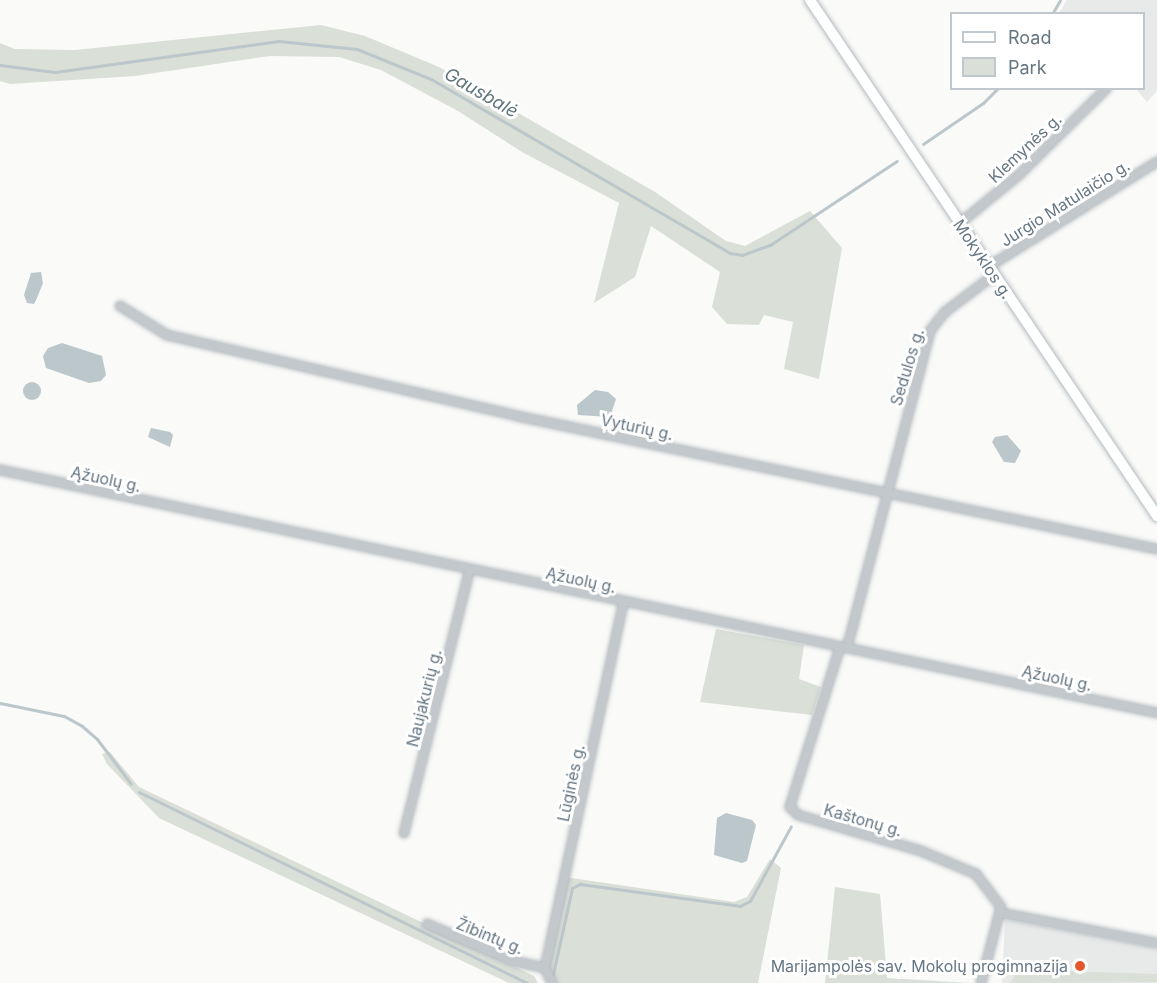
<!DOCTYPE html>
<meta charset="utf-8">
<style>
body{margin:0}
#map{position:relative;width:1157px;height:983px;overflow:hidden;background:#fafaf8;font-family:Inter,sans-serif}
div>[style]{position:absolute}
.built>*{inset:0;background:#e8e9e9}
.green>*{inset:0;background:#dadfd7}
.water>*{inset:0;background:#bbc7cb}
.round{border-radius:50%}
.stream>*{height:3px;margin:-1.5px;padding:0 1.5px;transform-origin:1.5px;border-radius:1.5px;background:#bbc7cb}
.roads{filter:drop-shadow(0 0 2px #b3babf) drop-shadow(0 0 2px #b3babf)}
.minor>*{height:8px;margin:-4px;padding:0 4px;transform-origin:4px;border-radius:4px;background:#c3c8cc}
.secondary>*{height:10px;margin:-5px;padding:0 5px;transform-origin:5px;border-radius:5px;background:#fff}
.dots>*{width:16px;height:16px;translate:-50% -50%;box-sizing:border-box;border:3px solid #fff;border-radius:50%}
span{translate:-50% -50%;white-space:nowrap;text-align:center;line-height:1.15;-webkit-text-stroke:6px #fff;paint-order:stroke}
.street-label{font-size:16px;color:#657683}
.poi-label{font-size:16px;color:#657683}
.right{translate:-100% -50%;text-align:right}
.water-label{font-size:18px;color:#60757c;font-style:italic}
.legend{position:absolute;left:950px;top:12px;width:195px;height:78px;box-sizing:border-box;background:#fff;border:2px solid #c1c8cd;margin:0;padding:8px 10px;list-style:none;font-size:18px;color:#657683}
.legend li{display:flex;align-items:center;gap:12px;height:30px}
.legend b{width:30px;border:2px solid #c1c8cd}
</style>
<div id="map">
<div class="built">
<div style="clip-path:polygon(1067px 0,1157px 0,1157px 91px,1147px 102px,1136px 89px,1144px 88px,1144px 14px,1059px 13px)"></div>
<div style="clip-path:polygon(1005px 920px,1157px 948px,1157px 983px,1002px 983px)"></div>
</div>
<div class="green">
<div style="clip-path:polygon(321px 25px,365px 36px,439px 67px,655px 192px,726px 241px,745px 246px,810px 211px,842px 248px,819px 379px,784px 369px,793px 322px,764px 315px,759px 325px,727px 324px,712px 307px,720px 272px,651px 226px,635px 277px,594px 303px,619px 203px,522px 152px,458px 111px,381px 70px,339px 57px,270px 56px,135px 76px,10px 84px,0 81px,0 43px,15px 49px,75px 50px)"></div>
<div style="clip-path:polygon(716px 629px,804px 645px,799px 679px,821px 687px,812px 715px,700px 702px)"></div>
<div style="clip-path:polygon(110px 752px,139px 787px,534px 976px,538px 983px,509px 983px,159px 818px,107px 764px,102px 754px)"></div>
<div style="clip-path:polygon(770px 859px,781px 868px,758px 983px,552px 983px,547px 977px,565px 877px,734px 902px,747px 897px)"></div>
<div style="clip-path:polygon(835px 887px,880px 894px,887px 978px,970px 983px,825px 983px)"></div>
<div style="clip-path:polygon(1028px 970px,1157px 974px,1157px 982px,1010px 983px,1015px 975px)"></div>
</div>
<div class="water">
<div style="clip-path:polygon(41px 272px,43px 283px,37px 298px,34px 304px,27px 303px,24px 295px,31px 273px)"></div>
<div style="clip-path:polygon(62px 343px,102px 356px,106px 375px,101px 381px,89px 383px,46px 368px,43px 356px,48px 348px)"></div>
<div class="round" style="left:23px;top:382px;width:18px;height:18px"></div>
<div style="clip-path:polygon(595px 390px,608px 392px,616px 399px,610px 417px,578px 415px,577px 405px)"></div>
<div style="clip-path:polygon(151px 428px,170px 432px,173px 435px,170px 447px,148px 437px)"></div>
<div style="clip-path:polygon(1007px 435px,1021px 451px,1015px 463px,1004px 462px,992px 442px,995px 437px)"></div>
<div style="clip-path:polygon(726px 813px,752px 820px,756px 825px,747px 861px,742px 863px,714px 855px,717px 818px)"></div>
</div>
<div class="stream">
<div style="left:1052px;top:14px;width:16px;rotate:-60deg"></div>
<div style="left:0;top:65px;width:55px;rotate:7.3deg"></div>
<div style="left:55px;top:72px;width:226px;rotate:-7.9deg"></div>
<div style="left:279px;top:41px;width:78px;rotate:5.9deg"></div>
<div style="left:357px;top:49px;width:80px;rotate:22.1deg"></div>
<div style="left:431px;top:79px;width:346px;rotate:30.2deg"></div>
<div style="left:730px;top:253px;width:12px;rotate:9deg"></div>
<div style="left:742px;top:255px;width:30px;rotate:-20deg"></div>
<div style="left:770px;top:245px;width:152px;rotate:-33.5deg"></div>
<div style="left:923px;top:144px;width:73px;rotate:-34.3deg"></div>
<div style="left:983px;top:103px;width:21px;rotate:-45deg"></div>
<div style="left:0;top:703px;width:65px;rotate:11.5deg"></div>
<div style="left:64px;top:716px;width:21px;rotate:29deg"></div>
<div style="left:82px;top:726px;width:20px;rotate:41deg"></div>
<div style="left:97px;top:739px;width:56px;rotate:52.9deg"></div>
<div style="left:139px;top:792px;width:433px;rotate:26.2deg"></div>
<div style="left:553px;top:974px;width:88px;rotate:-77.5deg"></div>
<div style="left:572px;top:888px;width:9px;rotate:-27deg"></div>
<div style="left:580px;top:884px;width:162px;rotate:7.8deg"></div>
<div style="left:740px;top:906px;width:11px;rotate:-27deg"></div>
<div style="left:750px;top:901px;width:85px;rotate:-61.3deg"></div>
</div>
<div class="roads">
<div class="minor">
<div style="left:959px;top:224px;width:79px;rotate:-39.3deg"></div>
<div style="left:1020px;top:174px;width:122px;rotate:-44.7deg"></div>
<div style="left:988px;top:267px;width:199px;rotate:-31.9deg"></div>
<div style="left:120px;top:306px;width:55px;rotate:31.7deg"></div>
<div style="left:167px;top:335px;width:359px;rotate:13deg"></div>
<div style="left:517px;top:416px;width:654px;rotate:11.74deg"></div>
<div style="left:0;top:470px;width:1182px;rotate:11.86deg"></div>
<div style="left:840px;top:647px;width:168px;rotate:107.4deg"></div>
<div style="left:790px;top:807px;width:11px;rotate:45deg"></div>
<div style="left:798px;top:815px;width:128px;rotate:16.3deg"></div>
<div style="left:921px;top:851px;width:60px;rotate:22.7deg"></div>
<div style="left:976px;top:874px;width:41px;rotate:52.9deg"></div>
<div style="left:1001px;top:907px;width:79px;rotate:104.7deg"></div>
<div style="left:847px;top:648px;width:328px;rotate:-75.3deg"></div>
<div style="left:930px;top:331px;width:24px;rotate:-52deg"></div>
<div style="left:945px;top:312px;width:61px;rotate:-37.1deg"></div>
<div style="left:404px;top:833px;width:272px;rotate:-76deg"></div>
<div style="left:1001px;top:913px;width:159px;rotate:10.9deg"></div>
<div style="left:427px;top:924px;width:94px;rotate:23.3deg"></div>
<div style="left:513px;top:961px;width:33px;rotate:12deg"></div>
<div style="left:552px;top:983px;width:17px;rotate:-115deg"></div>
<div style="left:545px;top:968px;width:373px;rotate:-77.9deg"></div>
</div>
<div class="secondary">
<div style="left:810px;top:0;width:622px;rotate:56.08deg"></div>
</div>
</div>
<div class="dots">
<div style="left:1080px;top:966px;background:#e4572e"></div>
</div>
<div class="street-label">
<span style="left:1025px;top:148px;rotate:-43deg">Klemynės g.</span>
<span style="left:1065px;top:203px;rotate:-32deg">Jurgio Matulaičio g.</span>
<span style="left:983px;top:259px;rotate:56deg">Mokyklos g.</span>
<span style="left:907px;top:367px;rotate:-73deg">Sedulos g.</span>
<span style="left:637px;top:427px;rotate:12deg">Vyturių g.</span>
<span style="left:106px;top:479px;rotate:12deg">Ąžuolų g.</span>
<span style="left:581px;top:580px;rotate:12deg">Ąžuolų g.</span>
<span style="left:1057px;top:678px;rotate:12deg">Ąžuolų g.</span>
<span style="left:424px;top:698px;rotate:-76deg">Naujakurių g.</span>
<span style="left:571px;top:783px;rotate:-78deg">Lūginės g.</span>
<span style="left:863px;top:820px;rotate:16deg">Kaštonų g.</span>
<span style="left:490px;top:936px;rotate:22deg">Žibintų g.</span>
</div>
<div class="poi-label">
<span class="right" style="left:1068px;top:966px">Marijampolės sav. Mokolų progimnazija</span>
</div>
<div class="water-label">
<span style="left:481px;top:93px;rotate:30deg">Gausbalė</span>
</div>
<ul class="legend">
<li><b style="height:8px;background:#fff"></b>Road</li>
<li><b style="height:16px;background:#dadfd7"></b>Park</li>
</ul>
</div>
